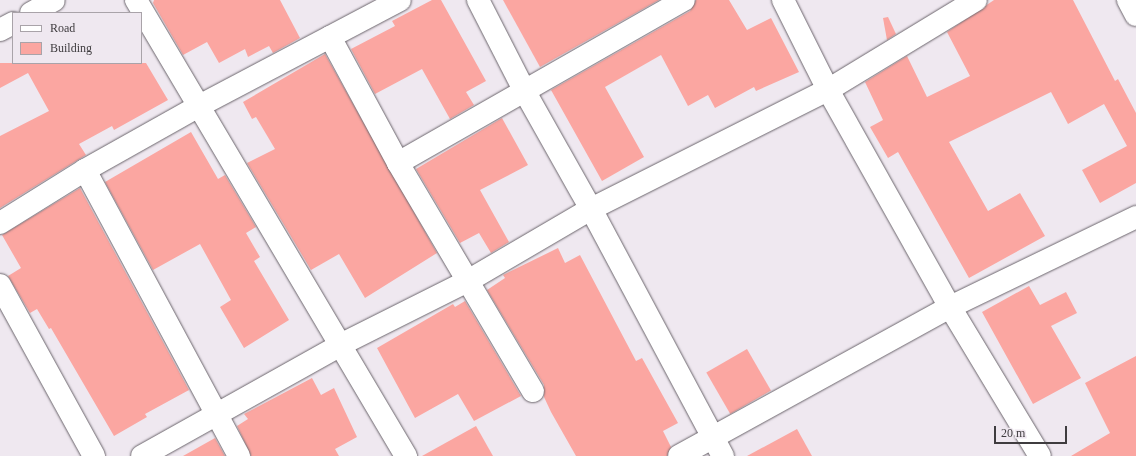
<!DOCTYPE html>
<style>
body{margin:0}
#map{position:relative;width:1136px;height:456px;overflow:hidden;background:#efe8f0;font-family:Georgia,serif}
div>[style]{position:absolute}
.building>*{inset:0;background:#fba6a1;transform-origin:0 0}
.roads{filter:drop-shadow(0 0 1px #6b656c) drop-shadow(0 0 1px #6b656c)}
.street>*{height:22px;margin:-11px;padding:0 11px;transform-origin:11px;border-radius:11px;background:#fff}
.secondary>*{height:22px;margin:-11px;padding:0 11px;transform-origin:11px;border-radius:11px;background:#fff}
span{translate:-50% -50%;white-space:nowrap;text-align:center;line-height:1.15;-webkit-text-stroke:4px #efe8f0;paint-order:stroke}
.legend{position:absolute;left:12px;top:12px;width:130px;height:52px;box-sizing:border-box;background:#efe8f0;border:1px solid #a9a3a9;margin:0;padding:5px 7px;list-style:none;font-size:12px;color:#3f3c3f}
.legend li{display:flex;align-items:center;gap:8px;height:20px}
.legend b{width:20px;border:1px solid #a9a3a9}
.scale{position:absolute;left:994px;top:426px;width:73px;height:18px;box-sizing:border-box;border:2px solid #3f3c3f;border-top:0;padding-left:5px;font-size:12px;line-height:14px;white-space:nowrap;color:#3f3c3f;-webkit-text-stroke:3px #efe8f0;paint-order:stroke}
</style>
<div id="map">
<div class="building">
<div style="clip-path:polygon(154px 0,280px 0,300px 38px,273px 53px,269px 46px,248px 57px,245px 49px,219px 63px,207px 42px,183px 55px,153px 3px)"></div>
<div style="clip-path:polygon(432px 0,441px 0,486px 81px,466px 92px,474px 105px,450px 119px,422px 69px,375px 94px,351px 49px,395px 26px,392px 21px)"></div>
<div style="clip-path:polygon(503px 0,659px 0,540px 67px)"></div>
<div style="clip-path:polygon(696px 0,729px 0,747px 30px,771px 18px,799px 72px,756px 91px,754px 87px,715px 108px,708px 95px,688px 106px,661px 55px,605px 87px,644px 157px,602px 181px,551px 90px,690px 11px)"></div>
<div style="clip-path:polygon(994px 0,1073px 0,1115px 81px,1118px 79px,1136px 113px,1136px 183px,1100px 203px,1082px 170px,1127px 146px,1104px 104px,1068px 124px,1051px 92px,949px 142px,988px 211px,1020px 193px,1045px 236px,969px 278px,898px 152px,888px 158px,870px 127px,883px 120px,865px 82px,907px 56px,927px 97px,970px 76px,947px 32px)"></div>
<div style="clip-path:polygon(888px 17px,896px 34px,887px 40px,883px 18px)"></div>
<div style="clip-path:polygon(325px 54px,437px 253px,365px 298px,339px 254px,311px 270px,247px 163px,275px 149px,256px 117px,252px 119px,243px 102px)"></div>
<div style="clip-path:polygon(0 63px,146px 63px,168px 100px,114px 130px,112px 126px,79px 144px,86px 155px,0 208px,0 136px,49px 111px,28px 73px,0 88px)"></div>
<div style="clip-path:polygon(502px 118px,528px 165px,480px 190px,509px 242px,491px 253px,479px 233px,460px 243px,416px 169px)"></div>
<div style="clip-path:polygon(191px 132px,218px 179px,225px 175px,256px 227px,246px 233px,260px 257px,254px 261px,289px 320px,244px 348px,220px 307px,231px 300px,200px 244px,153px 270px,105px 182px)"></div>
<div style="clip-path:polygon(80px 188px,189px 390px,145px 414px,147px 417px,114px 436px,51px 328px,49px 329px,37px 309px,30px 313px,8px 276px,21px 268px,2px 235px)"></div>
<div style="clip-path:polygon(558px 248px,565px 263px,580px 255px,636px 361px,642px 358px,678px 423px,663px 431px,671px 447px,667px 456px,576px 456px,551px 412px,544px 397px,544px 385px,487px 290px,505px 278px,503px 275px)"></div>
<div style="clip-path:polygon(1029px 286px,1040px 305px,1066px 292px,1077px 313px,1051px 326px,1081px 378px,1033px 404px,982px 312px)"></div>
<div style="clip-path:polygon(465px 301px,521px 396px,474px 421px,458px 394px,415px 418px,377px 348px,453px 304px,455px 307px)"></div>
<div style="left:747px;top:349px;width:48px;height:47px;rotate:60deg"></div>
<div style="clip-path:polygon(1136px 356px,1136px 456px,1071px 456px,1110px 433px,1085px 383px)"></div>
<div style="clip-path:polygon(312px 378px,321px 395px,334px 388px,357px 437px,335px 449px,339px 456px,251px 456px,237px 426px,248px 419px,244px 414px)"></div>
<div style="clip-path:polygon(476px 426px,493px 456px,422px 456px)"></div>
<div style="clip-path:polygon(797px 429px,812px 456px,747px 456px)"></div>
<div style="clip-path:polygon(215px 438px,225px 456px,183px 456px)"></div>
</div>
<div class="roads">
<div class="street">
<div style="left:136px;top:0;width:530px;rotate:59.37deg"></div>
<div style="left:478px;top:0;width:103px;rotate:62.9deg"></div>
<div style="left:525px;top:92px;width:134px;rotate:60.6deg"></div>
<div style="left:591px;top:209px;width:280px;rotate:61.9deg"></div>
<div style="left:783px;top:0;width:101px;rotate:63.4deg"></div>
<div style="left:828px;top:90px;width:249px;rotate:60.7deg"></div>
<div style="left:950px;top:307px;width:174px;rotate:58.9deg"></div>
<div style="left:31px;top:13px;width:26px;rotate:-29deg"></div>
<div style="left:0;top:30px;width:15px;rotate:-28deg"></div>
<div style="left:330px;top:37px;width:143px;rotate:61.6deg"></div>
<div style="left:398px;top:163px;width:265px;rotate:59.4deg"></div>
<div style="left:398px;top:163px;width:329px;rotate:-29.7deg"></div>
<div style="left:85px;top:170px;width:325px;rotate:61.7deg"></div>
<div style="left:0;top:223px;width:100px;rotate:-31.9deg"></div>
<div style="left:85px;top:170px;width:131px;rotate:-29.3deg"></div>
<div style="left:199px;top:106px;width:227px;rotate:-27.8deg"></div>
<div style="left:0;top:285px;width:195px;rotate:61.2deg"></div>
<div style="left:142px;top:456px;width:229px;rotate:-29.2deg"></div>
<div style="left:342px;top:344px;width:139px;rotate:-26.6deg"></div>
<div style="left:466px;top:282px;width:145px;rotate:-30.3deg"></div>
<div style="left:591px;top:209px;width:265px;rotate:-26.7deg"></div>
<div style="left:828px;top:90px;width:173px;rotate:-31.3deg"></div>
<div style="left:679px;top:456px;width:309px;rotate:-28.8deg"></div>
<div style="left:950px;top:307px;width:207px;rotate:-25.8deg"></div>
</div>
<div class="secondary">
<div style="left:1128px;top:0;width:17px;rotate:62deg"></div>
</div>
</div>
<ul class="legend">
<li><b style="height:5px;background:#fff"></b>Road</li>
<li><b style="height:11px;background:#fba6a1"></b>Building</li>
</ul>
<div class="scale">20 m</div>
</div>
